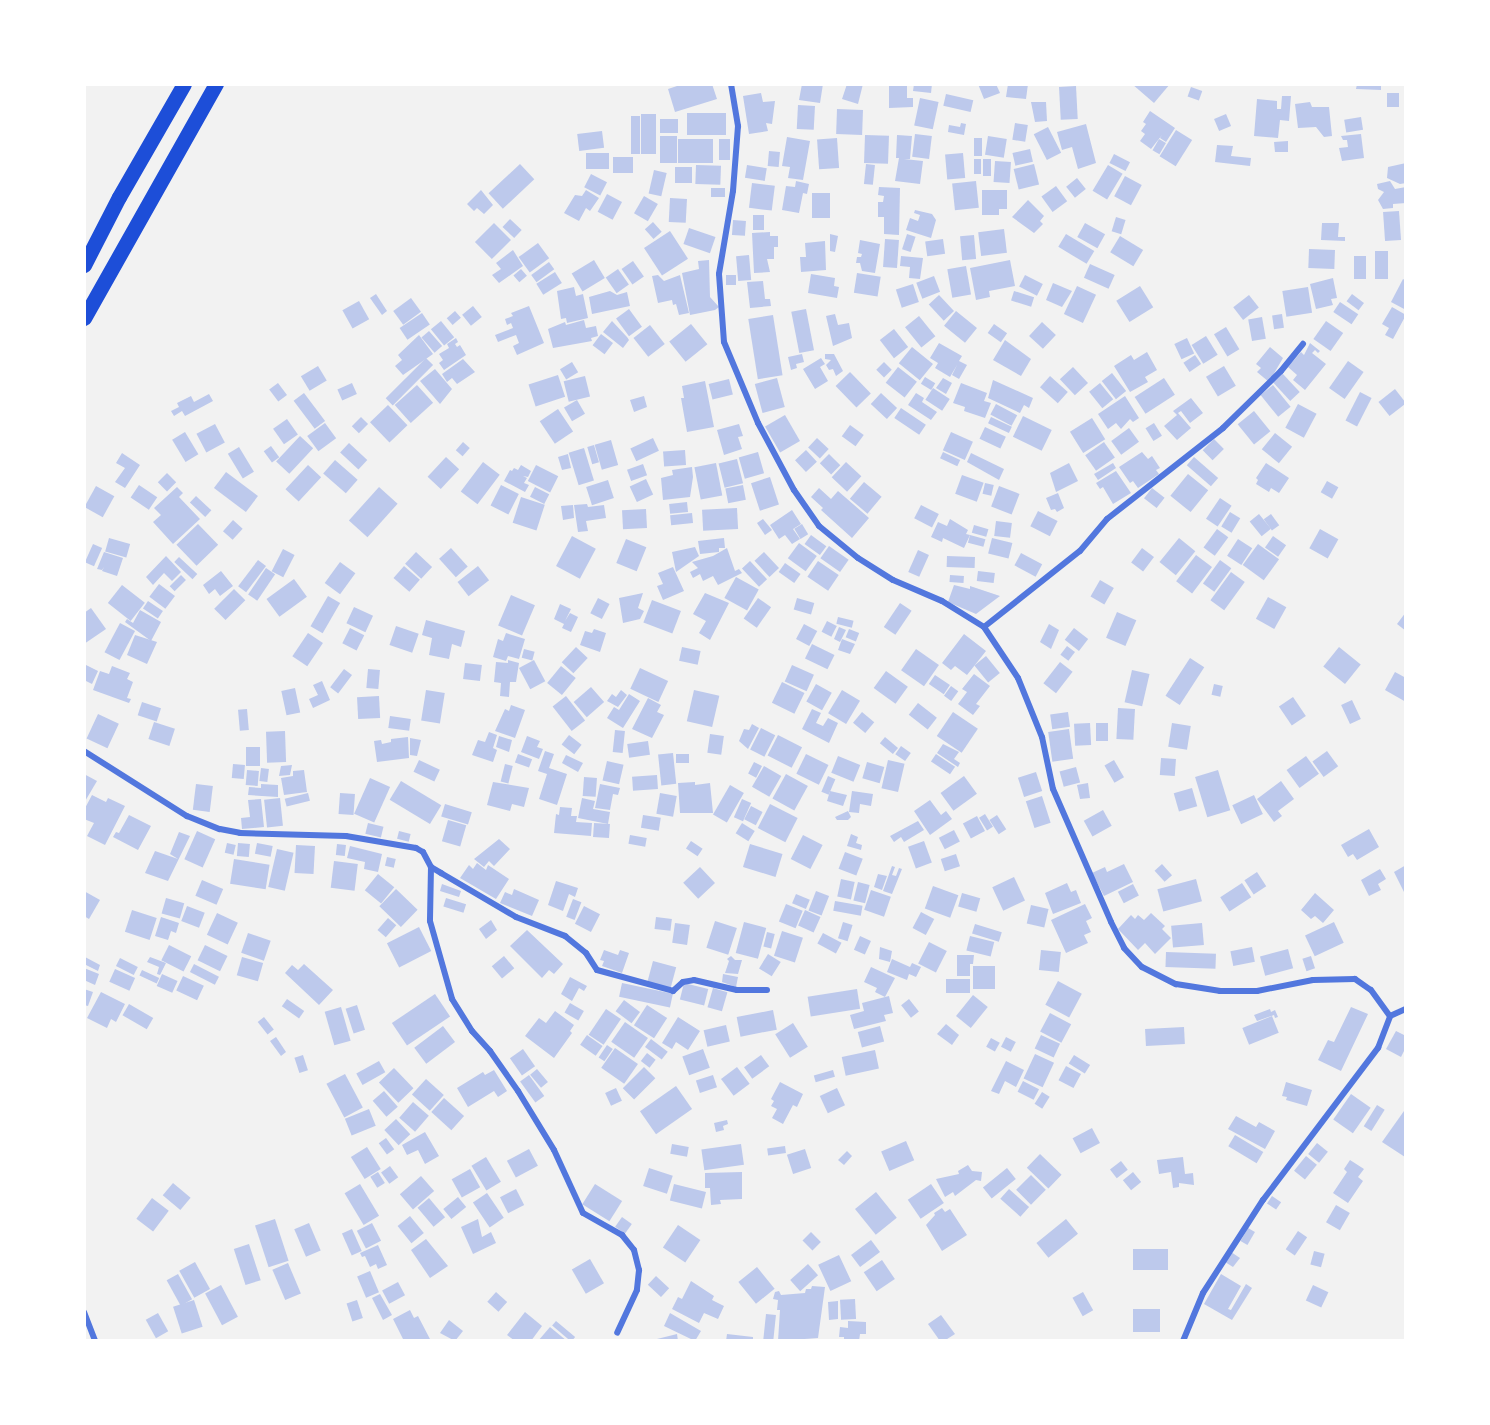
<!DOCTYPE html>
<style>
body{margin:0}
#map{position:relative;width:1490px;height:1425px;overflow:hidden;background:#f2f2f2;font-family:Arial,sans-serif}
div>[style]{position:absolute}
.building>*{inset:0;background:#bdc9ec;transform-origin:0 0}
.minor>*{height:6px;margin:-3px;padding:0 3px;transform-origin:3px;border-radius:3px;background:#5277de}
.trunk>*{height:15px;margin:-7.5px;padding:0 7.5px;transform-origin:7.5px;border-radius:7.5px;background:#1d4ed8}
span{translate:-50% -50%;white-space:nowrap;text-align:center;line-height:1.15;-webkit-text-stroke:4.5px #fff;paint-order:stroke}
.frame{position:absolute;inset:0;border:86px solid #fff;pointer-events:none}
</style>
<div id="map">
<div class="building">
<div style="clip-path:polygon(683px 84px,712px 84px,717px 99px,675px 112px,668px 89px)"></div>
<div style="clip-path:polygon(802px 84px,823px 84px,820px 103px,799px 100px)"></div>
<div style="clip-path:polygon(847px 84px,863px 84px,858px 104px,842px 99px)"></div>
<div style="clip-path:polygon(889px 84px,907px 84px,907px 98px,913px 98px,913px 107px,889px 108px)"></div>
<div style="clip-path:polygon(914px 84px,932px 84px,931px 93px,913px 91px)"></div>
<div style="clip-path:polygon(978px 84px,996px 84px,1000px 93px,984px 99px)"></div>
<div style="clip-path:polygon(1008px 84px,1028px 84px,1026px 99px,1006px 97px)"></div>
<div style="clip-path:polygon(1132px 84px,1170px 84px,1154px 103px)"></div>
<div style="clip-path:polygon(1357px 84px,1381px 84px,1381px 90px,1356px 89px)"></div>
<div style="left:1076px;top:86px;width:33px;height:17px;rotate:87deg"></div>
<div style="left:1191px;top:87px;width:12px;height:10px;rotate:20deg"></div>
<div style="clip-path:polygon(761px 93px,763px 102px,775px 101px,772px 124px,766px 123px,768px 131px,749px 134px,743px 96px)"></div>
<div style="left:1387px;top:93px;width:12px;height:14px"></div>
<div style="left:946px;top:94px;width:28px;height:12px;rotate:13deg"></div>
<div style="clip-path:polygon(1282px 96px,1291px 96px,1289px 121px,1280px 120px,1278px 138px,1254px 136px,1257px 99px,1277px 101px,1277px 109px,1281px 109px)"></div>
<div style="left:920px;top:98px;width:19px;height:28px;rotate:12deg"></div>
<div style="clip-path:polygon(1031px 102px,1046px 102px,1047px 121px,1035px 122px)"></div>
<div style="clip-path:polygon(1310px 102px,1312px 107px,1329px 107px,1332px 136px,1324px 137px,1316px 127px,1298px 128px,1295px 104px)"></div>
<div style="left:798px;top:105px;width:17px;height:24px;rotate:3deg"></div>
<div style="left:837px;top:109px;width:26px;height:25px;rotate:2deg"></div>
<div style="clip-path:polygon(1150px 111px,1175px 128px,1166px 142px,1160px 138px,1162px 135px,1151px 149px,1140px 141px,1145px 134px,1141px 131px,1146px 124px,1143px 122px)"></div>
<div style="left:726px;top:113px;width:22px;height:39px;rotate:90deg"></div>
<div style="left:641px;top:114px;width:15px;height:40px"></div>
<div style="left:1226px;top:114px;width:13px;height:13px;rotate:67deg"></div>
<div style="left:631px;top:116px;width:9px;height:38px"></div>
<div style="left:1361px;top:117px;width:13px;height:17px;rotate:81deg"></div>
<div style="left:678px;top:119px;width:14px;height:18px;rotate:90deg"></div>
<div style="clip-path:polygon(961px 123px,966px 124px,964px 135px,948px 132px,949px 125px,960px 127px)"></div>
<div style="left:1015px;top:123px;width:13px;height:17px;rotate:9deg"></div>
<div style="clip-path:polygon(1086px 124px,1096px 163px,1078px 169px,1072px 147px,1062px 150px,1057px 132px)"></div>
<div style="left:1048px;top:127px;width:29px;height:16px;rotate:63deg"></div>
<div style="left:1176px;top:130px;width:19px;height:31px;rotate:32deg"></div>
<div style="left:602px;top:131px;width:17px;height:25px;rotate:83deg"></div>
<div style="left:915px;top:134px;width:17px;height:23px;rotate:7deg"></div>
<div style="clip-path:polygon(1361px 134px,1364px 158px,1342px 161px,1339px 148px,1348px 147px,1347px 140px,1343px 140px,1341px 136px)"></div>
<div style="left:865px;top:135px;width:24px;height:28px;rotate:2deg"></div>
<div style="clip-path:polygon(897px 135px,912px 136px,910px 159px,904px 159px,923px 161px,920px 184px,895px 181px,899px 158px,896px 158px)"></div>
<div style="left:660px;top:136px;width:17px;height:27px"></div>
<div style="left:988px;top:136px;width:19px;height:19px;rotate:9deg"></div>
<div style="clip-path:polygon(787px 137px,810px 141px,803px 180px,788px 178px,790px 167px,782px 166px)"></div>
<div style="left:837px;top:138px;width:30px;height:20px;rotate:86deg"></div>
<div style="left:974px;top:138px;width:8px;height:18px"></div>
<div style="left:678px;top:139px;width:35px;height:24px"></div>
<div style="left:719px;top:139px;width:11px;height:21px"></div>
<div style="left:1159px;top:139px;width:8px;height:13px;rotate:30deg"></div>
<div style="clip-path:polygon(1288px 141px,1288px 152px,1275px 152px,1274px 142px)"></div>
<div style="clip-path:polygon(1217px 145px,1233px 146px,1231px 156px,1251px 158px,1250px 166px,1215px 162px)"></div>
<div style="left:1030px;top:149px;width:13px;height:18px;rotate:77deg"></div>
<div style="left:769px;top:151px;width:11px;height:15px;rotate:5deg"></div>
<div style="left:586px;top:153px;width:23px;height:16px"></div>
<div style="left:963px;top:153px;width:25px;height:18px;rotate:85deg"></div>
<div style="left:1114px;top:154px;width:18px;height:10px;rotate:27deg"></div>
<div style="left:613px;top:157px;width:20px;height:16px"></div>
<div style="left:974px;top:159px;width:7px;height:15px"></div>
<div style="left:983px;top:159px;width:8px;height:17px"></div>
<div style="left:995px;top:161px;width:16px;height:21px;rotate:4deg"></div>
<div style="clip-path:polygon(1406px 163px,1406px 183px,1400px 184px,1387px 178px,1388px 167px)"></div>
<div style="left:520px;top:164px;width:21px;height:43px;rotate:47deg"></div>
<div style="left:866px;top:164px;width:9px;height:20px;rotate:6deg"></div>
<div style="left:1034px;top:164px;width:21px;height:21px;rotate:76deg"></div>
<div style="left:696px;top:165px;width:25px;height:19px;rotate:2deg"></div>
<div style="left:747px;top:165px;width:20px;height:13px;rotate:9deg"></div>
<div style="left:1108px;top:165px;width:17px;height:30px;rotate:31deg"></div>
<div style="left:675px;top:167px;width:17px;height:16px"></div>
<div style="left:654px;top:170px;width:13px;height:24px;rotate:13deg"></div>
<div style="left:591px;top:174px;width:18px;height:15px;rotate:27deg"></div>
<div style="left:1125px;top:176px;width:19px;height:23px;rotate:28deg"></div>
<div style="left:1077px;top:178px;width:14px;height:14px;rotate:51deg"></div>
<div style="clip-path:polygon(796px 181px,809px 184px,807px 194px,803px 193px,799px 213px,782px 210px,786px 186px,795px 187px)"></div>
<div style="left:976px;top:181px;width:27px;height:24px;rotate:84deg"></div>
<div style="clip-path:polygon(1390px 181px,1395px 189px,1406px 187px,1406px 203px,1393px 204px,1393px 208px,1383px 209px,1378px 200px,1384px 192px,1378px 189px,1377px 184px)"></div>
<div style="left:752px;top:183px;width:23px;height:25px;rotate:7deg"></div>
<div style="left:1056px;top:186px;width:19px;height:18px;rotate:54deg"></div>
<div style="clip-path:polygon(879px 187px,900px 188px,899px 235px,884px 234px,884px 217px,878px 217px,878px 202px,883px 202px,884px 196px,878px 195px)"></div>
<div style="left:725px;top:188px;width:9px;height:14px;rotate:90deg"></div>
<div style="clip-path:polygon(481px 190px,493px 205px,484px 214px,477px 208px,474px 211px,467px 204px)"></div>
<div style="clip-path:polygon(586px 190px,599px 198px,590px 211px,586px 208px,579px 221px,564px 213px,575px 195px,582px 196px)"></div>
<div style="clip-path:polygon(982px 190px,1007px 190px,1007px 209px,999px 209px,999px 215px,982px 215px)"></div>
<div style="left:812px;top:193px;width:18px;height:25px"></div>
<div style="left:607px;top:194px;width:17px;height:20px;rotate:28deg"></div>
<div style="left:644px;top:196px;width:16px;height:20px;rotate:30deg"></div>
<div style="left:670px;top:198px;width:17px;height:24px;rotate:3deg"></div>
<div style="clip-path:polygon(1028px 200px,1044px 216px,1040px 221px,1043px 224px,1034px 233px,1012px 217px)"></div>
<div style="clip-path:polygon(915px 210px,932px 214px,936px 220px,931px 238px,906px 230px,910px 218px,918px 221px,920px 215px,914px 213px)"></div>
<div style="left:1399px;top:211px;width:29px;height:16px;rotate:86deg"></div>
<div style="left:753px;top:215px;width:11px;height:15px"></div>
<div style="left:1116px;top:217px;width:10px;height:15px;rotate:17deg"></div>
<div style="left:510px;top:219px;width:16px;height:11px;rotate:43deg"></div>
<div style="left:733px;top:220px;width:13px;height:15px;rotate:4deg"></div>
<div style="left:653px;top:222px;width:13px;height:11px;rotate:48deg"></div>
<div style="left:494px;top:223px;width:24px;height:27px;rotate:45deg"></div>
<div style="left:1085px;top:223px;width:23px;height:16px;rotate:29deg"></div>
<div style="clip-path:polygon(1322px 223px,1339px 223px,1338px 237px,1345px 237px,1345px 241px,1321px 240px)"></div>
<div style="left:689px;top:228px;width:28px;height:17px;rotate:19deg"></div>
<div style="left:1004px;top:229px;width:24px;height:26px;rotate:83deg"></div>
<div style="left:670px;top:231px;width:33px;height:31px;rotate:57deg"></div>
<div style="clip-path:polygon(770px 232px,770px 236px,778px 236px,778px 247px,774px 247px,774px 259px,767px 259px,770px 272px,754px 273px,752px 233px)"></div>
<div style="clip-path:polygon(830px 234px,838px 236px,835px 252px,830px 251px)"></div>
<div style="left:907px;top:234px;width:9px;height:16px;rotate:18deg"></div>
<div style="left:1066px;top:234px;width:33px;height:15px;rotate:31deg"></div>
<div style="left:974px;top:235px;width:24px;height:14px;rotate:85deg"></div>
<div style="left:1120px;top:236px;width:27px;height:19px;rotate:31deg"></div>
<div style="left:885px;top:239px;width:14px;height:28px;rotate:4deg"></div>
<div style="left:943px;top:239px;width:15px;height:18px;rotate:82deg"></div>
<div style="clip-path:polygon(860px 240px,880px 244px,875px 273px,862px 271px,860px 263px,856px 263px,857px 257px,861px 257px,862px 254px,858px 253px)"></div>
<div style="clip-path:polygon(825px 241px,826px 270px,801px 272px,800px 257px,806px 257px,805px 243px)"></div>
<div style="left:538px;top:243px;width:19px;height:24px;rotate:54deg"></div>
<div style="left:1309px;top:249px;width:26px;height:19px;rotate:2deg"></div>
<div style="clip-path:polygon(513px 250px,523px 266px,499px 283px,492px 275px,501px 269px,496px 263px)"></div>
<div style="left:1375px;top:251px;width:13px;height:28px"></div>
<div style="left:749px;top:255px;width:25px;height:13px;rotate:85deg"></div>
<div style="clip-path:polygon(901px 256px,923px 258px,920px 279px,909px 278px,910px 267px,900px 266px)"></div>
<div style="left:1354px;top:256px;width:12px;height:23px"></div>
<div style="left:594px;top:260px;width:21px;height:26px;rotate:59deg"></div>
<div style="clip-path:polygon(709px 260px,710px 297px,719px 307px,715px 310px,690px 315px,682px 273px,699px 269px,698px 261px)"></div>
<div style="clip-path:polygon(1010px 260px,1015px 286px,989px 291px,990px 297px,976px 300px,970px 268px)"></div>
<div style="left:633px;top:261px;width:19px;height:14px;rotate:55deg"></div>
<div style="left:549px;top:262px;width:9px;height:22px;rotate:54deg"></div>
<div style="left:1090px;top:264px;width:27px;height:15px;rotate:24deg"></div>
<div style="left:966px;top:266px;width:29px;height:19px;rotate:80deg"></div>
<div style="left:521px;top:269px;width:9px;height:10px;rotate:49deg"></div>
<div style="left:618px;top:269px;width:19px;height:15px;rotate:55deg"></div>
<div style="left:555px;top:272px;width:13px;height:22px;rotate:58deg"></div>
<div style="left:857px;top:273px;width:24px;height:20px;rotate:9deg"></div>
<div style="clip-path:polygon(811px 274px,835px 278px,834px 286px,839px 287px,837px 298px,808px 293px)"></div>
<div style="clip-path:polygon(658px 275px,664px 281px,680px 275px,689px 313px,679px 315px,676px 304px,673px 305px,672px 300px,658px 303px,652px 276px)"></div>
<div style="left:726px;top:275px;width:10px;height:10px"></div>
<div style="left:1025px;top:275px;width:20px;height:13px;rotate:27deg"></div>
<div style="left:934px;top:276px;width:17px;height:19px;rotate:69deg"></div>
<div style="clip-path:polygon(1333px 278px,1337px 298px,1331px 299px,1333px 305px,1316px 309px,1310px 284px)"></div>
<div style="clip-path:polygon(1403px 279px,1406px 281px,1406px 310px,1391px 302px)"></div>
<div style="clip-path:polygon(763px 281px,765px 299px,770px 299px,771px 306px,750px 308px,747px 282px)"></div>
<div style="clip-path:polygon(1053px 283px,1072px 291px,1062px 307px,1046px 300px)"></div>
<div style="left:913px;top:284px;width:19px;height:18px;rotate:72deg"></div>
<div style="left:1077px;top:286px;width:21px;height:31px;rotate:25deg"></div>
<div style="left:1140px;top:286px;width:25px;height:28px;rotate:58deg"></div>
<div style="clip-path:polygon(574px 287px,576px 296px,583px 294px,588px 318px,567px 323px,566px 318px,561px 319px,557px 291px)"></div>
<div style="left:1308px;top:287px;width:26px;height:26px;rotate:81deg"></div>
<div style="clip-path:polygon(610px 291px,617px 295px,627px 292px,630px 306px,592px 314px,589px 297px)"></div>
<div style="left:1014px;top:291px;width:21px;height:10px;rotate:17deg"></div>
<div style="clip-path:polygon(376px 294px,387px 311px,382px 315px,370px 298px)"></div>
<div style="left:1352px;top:294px;width:15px;height:9px;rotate:37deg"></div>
<div style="left:939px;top:295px;width:22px;height:14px;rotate:47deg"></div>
<div style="left:1249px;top:295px;width:16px;height:20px;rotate:52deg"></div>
<div style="left:411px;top:298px;width:17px;height:22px;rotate:54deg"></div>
<div style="left:359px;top:301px;width:21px;height:19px;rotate:61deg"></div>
<div style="left:1340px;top:302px;width:22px;height:12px;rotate:34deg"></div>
<div style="left:473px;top:306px;width:14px;height:14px;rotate:51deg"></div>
<div style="clip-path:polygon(529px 306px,544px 343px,517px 355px,513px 346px,519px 343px,516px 335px,498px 342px,495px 335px,513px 328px,511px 323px,507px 325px,505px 319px,513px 316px,511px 313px)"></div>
<div style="clip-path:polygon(1392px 307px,1406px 315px,1393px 339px,1385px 335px,1389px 328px,1382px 324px)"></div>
<div style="left:629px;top:309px;width:22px;height:16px;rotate:54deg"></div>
<div style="left:806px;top:309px;width:42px;height:15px;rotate:79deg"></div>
<div style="left:455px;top:311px;width:9px;height:11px;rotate:49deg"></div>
<div style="left:956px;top:311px;width:27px;height:19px;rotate:39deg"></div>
<div style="left:422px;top:313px;width:14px;height:27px;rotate:56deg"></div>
<div style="clip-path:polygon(835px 314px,838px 325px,849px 323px,852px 338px,833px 346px,826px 316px)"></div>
<div style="left:1282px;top:314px;width:14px;height:10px;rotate:82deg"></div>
<div style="left:773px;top:315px;width:61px;height:25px;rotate:81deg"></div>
<div style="left:919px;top:316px;width:26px;height:18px;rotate:51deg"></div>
<div style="left:1262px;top:317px;width:22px;height:14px;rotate:80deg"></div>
<div style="clip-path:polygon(584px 320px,586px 328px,596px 326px,598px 336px,591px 338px,592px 341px,553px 348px,548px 329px,565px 322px,566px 325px)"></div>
<div style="left:441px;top:321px;width:21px;height:13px;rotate:51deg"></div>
<div style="clip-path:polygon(612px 321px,627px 337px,629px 340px,623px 348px,603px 332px)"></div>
<div style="left:1326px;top:321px;width:21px;height:22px;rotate:35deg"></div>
<div style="left:1042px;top:322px;width:19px;height:19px;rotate:43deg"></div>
<div style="left:691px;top:324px;width:26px;height:28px;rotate:51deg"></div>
<div style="left:994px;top:324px;width:16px;height:11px;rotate:35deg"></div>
<div style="left:650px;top:325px;width:24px;height:21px;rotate:52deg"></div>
<div style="left:1226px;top:327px;width:26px;height:14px;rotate:59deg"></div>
<div style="left:894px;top:329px;width:23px;height:18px;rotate:52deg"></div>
<div style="left:429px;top:331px;width:20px;height:10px;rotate:49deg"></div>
<div style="left:601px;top:334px;width:15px;height:14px;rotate:37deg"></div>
<div style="clip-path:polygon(419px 335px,433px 354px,403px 375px,395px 366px,402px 360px,398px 355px)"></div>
<div style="left:1206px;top:336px;width:22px;height:17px;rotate:58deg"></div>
<div style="clip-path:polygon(456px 338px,458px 342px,455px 344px,457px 347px,460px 345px,466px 355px,444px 370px,439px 363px,443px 360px,439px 354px,449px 348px,447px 344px)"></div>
<div style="left:1187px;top:338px;width:17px;height:14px;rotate:65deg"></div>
<div style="clip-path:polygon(1005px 340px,1031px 359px,1021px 376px,993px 360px)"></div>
<div style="clip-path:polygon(939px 343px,962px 356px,959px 361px,967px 365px,959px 379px,952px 375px,957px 365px,950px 377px,935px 368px,938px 363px,930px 358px)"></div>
<div style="clip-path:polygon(1310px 343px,1320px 351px,1318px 353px,1315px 350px,1312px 353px,1326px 364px,1305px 390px,1293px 380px,1297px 375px,1288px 367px,1301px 352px,1304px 355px)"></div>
<div style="left:912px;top:347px;width:27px;height:21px;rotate:39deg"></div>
<div style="clip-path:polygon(1270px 347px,1283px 358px,1269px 382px,1257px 372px,1261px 368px,1256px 364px)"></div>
<div style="clip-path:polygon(1147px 352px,1157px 370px,1145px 377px,1148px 382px,1130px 392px,1114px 366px,1131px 355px,1134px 360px)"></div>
<div style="clip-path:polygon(802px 354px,804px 362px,796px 364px,797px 368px,791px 370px,788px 357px)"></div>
<div style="clip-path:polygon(825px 354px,834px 354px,843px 371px,836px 376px,833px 369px,829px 370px,826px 365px,831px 360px,825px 359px)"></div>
<div style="left:1195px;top:355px;width:11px;height:14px;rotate:56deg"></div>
<div style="left:426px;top:358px;width:10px;height:57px;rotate:45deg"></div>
<div style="clip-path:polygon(821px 358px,825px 364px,820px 367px,828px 381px,815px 389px,803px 369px)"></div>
<div style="clip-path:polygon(463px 359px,475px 372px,457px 384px,452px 378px,447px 382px,442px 374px)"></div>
<div style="left:1348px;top:361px;width:19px;height:33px;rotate:35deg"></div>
<div style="left:572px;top:362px;width:12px;height:14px;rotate:59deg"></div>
<div style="left:884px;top:362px;width:11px;height:11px;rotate:45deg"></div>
<div style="left:318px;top:366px;width:17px;height:20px;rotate:59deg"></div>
<div style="left:1224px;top:366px;width:23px;height:21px;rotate:59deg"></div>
<div style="left:898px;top:367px;width:24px;height:20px;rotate:38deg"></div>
<div style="left:1073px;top:367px;width:22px;height:18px;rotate:47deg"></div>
<div style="clip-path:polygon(435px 369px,452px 389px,440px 404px,420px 381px)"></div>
<div style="left:850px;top:372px;width:30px;height:20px;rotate:46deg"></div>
<div style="left:1112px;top:373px;width:23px;height:13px;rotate:52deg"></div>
<div style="left:1282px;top:373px;width:26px;height:13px;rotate:47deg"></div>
<div style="left:558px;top:375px;width:23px;height:31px;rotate:72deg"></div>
<div style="left:585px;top:376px;width:21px;height:22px;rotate:76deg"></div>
<div style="left:1050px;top:376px;width:24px;height:15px;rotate:42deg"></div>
<div style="left:925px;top:377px;width:12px;height:8px;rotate:31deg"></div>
<div style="left:777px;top:378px;width:30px;height:23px;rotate:75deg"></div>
<div style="clip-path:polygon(943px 378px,952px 383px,946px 394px,936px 388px)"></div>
<div style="left:1164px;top:378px;width:20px;height:35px;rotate:57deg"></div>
<div style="left:729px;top:379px;width:16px;height:21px;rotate:76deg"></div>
<div style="clip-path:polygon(993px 380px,1033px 398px,1029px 408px,1024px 405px,1020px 413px,988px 398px)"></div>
<div style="clip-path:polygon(705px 381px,714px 427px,687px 432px,681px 398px,684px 398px,682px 386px)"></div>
<div style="left:278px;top:383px;width:15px;height:11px;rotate:53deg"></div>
<div style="left:352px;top:383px;width:12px;height:16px;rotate:66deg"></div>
<div style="clip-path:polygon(961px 383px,987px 393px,984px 401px,991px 403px,985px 418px,964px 411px,965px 407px,953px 403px)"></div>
<div style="left:1100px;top:383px;width:21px;height:14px;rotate:51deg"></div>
<div style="left:417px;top:385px;width:24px;height:30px;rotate:48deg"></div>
<div style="left:1273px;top:385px;width:28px;height:16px;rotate:51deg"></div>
<div style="left:933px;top:388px;width:20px;height:14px;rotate:33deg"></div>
<div style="left:1395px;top:389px;width:18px;height:21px;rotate:52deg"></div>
<div style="left:1360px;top:392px;width:13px;height:32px;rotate:27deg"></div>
<div style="left:304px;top:393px;width:35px;height:13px;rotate:53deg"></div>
<div style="left:881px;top:393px;width:22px;height:15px;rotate:43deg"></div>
<div style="clip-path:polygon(916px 393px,924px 398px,922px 402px,937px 412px,931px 420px,908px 405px)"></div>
<div style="clip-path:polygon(209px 394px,213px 401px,185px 416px,182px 411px,174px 416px,171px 411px,179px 407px,177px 403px,191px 396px,194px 402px)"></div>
<div style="clip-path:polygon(644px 396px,647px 407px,634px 412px,630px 400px)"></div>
<div style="clip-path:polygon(1125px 396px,1139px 418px,1133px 422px,1130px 419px,1121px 429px,1116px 423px,1108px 429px,1098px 414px)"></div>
<div style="clip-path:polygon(1191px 398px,1203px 413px,1190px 423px,1181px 411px,1178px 413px,1191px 428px,1177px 440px,1164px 426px,1177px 415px,1173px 411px)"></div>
<div style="left:577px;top:400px;width:16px;height:15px;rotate:60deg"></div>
<div style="left:996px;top:404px;width:24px;height:12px;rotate:28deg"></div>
<div style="left:1298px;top:404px;width:21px;height:27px;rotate:28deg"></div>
<div style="left:388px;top:405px;width:28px;height:25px;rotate:46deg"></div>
<div style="left:901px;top:408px;width:30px;height:12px;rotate:34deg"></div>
<div style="left:558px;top:409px;width:27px;height:22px;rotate:56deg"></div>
<div style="left:1254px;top:411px;width:26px;height:21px;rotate:51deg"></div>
<div style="left:785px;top:415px;width:30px;height:23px;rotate:60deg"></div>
<div style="left:1023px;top:416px;width:32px;height:23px;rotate:26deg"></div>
<div style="left:361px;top:417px;width:10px;height:13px;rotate:45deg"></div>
<div style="left:991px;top:417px;width:23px;height:7px;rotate:25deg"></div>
<div style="left:1092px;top:418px;width:25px;height:26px;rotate:58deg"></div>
<div style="left:287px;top:419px;width:19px;height:17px;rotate:55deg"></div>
<div style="left:325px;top:423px;width:19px;height:22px;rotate:54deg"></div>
<div style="left:1154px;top:423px;width:15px;height:10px;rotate:58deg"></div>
<div style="left:215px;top:424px;width:21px;height:21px;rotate:62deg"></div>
<div style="clip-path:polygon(739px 424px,743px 436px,738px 437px,742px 449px,724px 455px,717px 430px)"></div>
<div style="left:850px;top:425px;width:17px;height:14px;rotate:36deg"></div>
<div style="left:985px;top:427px;width:23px;height:13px;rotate:25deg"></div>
<div style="left:1129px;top:428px;width:17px;height:22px;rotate:54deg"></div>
<div style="left:185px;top:432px;width:26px;height:15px;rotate:59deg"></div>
<div style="left:951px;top:432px;width:24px;height:20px;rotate:24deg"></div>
<div style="left:1275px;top:433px;width:22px;height:21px;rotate:39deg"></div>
<div style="left:300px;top:436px;width:18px;height:35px;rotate:43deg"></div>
<div style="left:653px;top:438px;width:14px;height:25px;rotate:65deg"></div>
<div style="left:817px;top:438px;width:16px;height:13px;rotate:43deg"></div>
<div style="left:1214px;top:439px;width:14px;height:16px;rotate:45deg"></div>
<div style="left:611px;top:440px;width:26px;height:17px;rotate:74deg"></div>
<div style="left:463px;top:442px;width:9px;height:11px;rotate:41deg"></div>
<div style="left:1104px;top:442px;width:19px;height:23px;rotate:55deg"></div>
<div style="left:349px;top:443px;width:25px;height:13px;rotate:43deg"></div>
<div style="left:594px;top:445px;width:18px;height:7px;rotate:74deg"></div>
<div style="left:271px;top:446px;width:14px;height:9px;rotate:54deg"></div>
<div style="left:239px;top:447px;width:29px;height:13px;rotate:59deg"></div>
<div style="left:584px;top:448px;width:34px;height:16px;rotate:73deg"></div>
<div style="left:685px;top:450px;width:15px;height:22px;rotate:86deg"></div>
<div style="left:806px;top:450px;width:16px;height:15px;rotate:47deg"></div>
<div style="left:758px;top:452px;width:22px;height:20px;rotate:74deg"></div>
<div style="left:943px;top:452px;width:19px;height:7px;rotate:25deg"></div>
<div style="clip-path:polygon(1142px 452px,1148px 459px,1152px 456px,1160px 468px,1156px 470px,1159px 474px,1138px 488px,1133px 481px,1130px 483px,1119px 467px)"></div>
<div style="clip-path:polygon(122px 453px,140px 465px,125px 488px,115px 482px,125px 468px,116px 463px)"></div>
<div style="clip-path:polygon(971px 453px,1004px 469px,999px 480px,967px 462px)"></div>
<div style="clip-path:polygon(568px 454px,571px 468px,562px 470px,558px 457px)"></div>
<div style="left:829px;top:454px;width:16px;height:13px;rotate:45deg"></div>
<div style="left:446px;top:457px;width:18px;height:27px;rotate:43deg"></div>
<div style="left:1194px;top:457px;width:32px;height:11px;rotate:41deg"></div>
<div style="left:737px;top:459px;width:25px;height:19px;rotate:76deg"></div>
<div style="left:335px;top:460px;width:30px;height:18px;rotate:41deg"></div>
<div style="left:483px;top:462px;width:21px;height:37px;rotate:37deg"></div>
<div style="left:846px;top:462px;width:21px;height:21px;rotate:43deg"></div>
<div style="left:716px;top:463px;width:33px;height:22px;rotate:79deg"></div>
<div style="clip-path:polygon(1069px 463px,1078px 481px,1056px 492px,1050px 473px)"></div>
<div style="clip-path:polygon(1113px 463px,1116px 468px,1098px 480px,1094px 474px)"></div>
<div style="clip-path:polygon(1266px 463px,1289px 478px,1279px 493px,1271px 488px,1269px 492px,1256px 484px,1258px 480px,1256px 478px)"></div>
<div style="left:643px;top:464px;width:12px;height:17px;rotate:70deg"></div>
<div style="left:308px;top:465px;width:18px;height:33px;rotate:43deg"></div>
<div style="clip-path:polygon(521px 465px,531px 471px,528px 477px,523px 476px,527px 478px,524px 483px,529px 485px,525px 492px,504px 481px,510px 470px,512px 471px,514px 468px,518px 470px)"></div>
<div style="left:536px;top:465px;width:25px;height:18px;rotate:27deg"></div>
<div style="clip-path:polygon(692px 467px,693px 477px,690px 497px,663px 500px,661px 478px,673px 475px,672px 470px)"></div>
<div style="clip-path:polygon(1116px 471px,1131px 493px,1113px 504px,1103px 487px,1100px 489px,1096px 483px)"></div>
<div style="left:226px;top:472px;width:40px;height:20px;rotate:37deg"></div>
<div style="left:167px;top:473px;width:13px;height:13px;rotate:45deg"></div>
<div style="left:1188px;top:474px;width:26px;height:28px;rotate:39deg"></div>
<div style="left:962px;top:475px;width:23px;height:20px;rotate:20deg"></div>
<div style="left:770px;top:477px;width:29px;height:20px;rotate:72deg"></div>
<div style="left:646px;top:479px;width:17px;height:18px;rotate:65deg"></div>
<div style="left:608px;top:480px;width:19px;height:23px;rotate:72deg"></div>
<div style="left:1327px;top:481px;width:13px;height:13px;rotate:29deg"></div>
<div style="left:864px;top:482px;width:23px;height:22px;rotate:40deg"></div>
<div style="left:985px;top:483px;width:9px;height:11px;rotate:13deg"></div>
<div style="left:139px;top:485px;width:22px;height:15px;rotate:34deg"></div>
<div style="left:501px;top:485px;width:20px;height:23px;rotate:27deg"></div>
<div style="left:743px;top:485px;width:15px;height:18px;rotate:79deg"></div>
<div style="left:96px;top:486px;width:21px;height:24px;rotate:29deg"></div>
<div style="left:999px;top:486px;width:22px;height:22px;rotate:21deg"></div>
<div style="clip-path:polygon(177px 487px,183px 493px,179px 497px,200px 519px,173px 544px,153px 522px,161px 515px,154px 508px)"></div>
<div style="left:379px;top:487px;width:25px;height:45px;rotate:42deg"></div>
<div style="left:535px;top:487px;width:16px;height:11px;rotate:27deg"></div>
<div style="clip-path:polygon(819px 488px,831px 499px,838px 491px,869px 518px,852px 538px,821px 510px,823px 508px,811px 497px)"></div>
<div style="left:1152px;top:488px;width:16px;height:13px;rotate:38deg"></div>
<div style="clip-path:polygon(1058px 493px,1064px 508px,1057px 512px,1055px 509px,1051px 510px,1046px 498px)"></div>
<div style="left:196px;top:496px;width:21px;height:9px;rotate:43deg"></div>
<div style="left:521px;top:497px;width:25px;height:27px;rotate:18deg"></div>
<div style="left:1220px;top:498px;width:14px;height:25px;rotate:34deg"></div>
<div style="left:687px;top:502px;width:10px;height:18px;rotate:84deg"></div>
<div style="clip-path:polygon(587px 504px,588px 507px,604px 505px,606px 518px,586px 521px,588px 531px,578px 532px,574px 505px)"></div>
<div style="clip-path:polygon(573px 505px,574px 518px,563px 520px,561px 506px)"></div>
<div style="left:921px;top:505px;width:20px;height:15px;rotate:27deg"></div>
<div style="left:737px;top:508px;width:21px;height:35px;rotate:87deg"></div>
<div style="left:646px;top:509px;width:19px;height:24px;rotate:87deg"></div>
<div style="clip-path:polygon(792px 510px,801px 524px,793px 529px,800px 539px,792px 544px,785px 535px,779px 539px,770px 525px)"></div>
<div style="left:1038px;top:511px;width:22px;height:17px;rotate:27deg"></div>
<div style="left:1230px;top:512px;width:12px;height:17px;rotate:31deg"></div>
<div style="left:692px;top:513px;width:10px;height:22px;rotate:84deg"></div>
<div style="left:1259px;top:514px;width:19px;height:12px;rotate:51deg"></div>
<div style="left:1271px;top:514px;width:14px;height:9px;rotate:54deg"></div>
<div style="clip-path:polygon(763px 519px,772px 530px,765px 535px,757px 523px)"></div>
<div style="clip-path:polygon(950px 519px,968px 530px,966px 534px,970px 535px,964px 548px,943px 538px,942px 542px,931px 537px,938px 522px,947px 526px)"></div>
<div style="left:233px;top:520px;width:13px;height:15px;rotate:42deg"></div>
<div style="left:996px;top:521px;width:16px;height:15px;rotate:7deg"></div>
<div style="left:198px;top:524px;width:29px;height:30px;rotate:46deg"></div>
<div style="left:802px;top:524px;width:12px;height:9px;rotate:59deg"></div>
<div style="left:974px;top:525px;width:15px;height:8px;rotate:16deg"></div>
<div style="left:1217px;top:529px;width:14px;height:23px;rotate:36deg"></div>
<div style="left:1320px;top:529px;width:21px;height:22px;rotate:29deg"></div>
<div style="left:811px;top:535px;width:19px;height:11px;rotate:36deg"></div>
<div style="left:970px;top:535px;width:16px;height:8px;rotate:15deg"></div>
<div style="left:572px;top:536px;width:27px;height:34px;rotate:28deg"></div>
<div style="left:1273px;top:536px;width:16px;height:14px;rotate:35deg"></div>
<div style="left:109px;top:538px;width:22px;height:14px;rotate:16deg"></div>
<div style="clip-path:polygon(724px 538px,725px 548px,719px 548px,719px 552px,700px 554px,698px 541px)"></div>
<div style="left:992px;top:538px;width:21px;height:16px;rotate:14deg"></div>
<div style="left:1179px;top:538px;width:21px;height:31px;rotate:39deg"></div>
<div style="left:626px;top:539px;width:22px;height:26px;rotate:22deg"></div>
<div style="left:1238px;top:539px;width:17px;height:20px;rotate:33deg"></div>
<div style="left:799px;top:543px;width:22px;height:19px;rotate:36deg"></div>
<div style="left:93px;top:544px;width:10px;height:20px;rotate:24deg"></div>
<div style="left:1258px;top:544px;width:26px;height:26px;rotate:36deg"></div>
<div style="left:829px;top:546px;width:24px;height:15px;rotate:35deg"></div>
<div style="clip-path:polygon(695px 547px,699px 556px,676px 572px,672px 552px)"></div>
<div style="left:451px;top:548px;width:25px;height:16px;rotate:48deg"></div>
<div style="clip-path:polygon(727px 548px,735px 571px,739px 569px,742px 573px,718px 585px,713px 576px,703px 581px,700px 574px,693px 578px,690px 572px,698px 568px,692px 562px,713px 556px)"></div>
<div style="left:1142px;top:548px;width:15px;height:18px;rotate:37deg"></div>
<div style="left:283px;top:549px;width:13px;height:25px;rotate:27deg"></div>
<div style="left:918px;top:550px;width:12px;height:24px;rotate:24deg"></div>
<div style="clip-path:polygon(104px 552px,123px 558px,117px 576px,102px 571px,104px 567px,102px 570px,97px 569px)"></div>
<div style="left:416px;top:552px;width:22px;height:16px;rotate:43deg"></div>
<div style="left:764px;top:552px;width:22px;height:13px;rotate:47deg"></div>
<div style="left:1021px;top:553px;width:24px;height:14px;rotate:28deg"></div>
<div style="left:1196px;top:555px;width:20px;height:33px;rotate:37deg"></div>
<div style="clip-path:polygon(166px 556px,181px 572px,172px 581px,164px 573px,153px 585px,146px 577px)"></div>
<div style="left:947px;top:556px;width:28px;height:11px;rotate:2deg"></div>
<div style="left:179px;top:557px;width:25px;height:7px;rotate:43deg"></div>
<div style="left:258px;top:560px;width:10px;height:33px;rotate:37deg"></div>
<div style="left:1220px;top:560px;width:14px;height:29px;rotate:36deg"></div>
<div style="left:750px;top:561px;width:25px;height:11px;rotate:47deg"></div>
<div style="left:818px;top:561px;width:25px;height:19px;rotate:34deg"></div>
<div style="left:340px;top:562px;width:19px;height:26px;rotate:36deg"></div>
<div style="left:785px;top:563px;width:19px;height:11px;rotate:35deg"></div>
<div style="left:404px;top:566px;width:21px;height:16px;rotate:41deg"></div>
<div style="left:478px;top:566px;width:18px;height:26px;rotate:52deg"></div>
<div style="clip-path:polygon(673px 567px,684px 591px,663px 600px,657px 586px,663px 584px,658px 573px)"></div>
<div style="left:266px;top:568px;width:11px;height:32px;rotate:34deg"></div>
<div style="clip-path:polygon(221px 571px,233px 586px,220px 596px,215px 589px,209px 594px,203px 585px)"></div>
<div style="left:978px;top:571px;width:17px;height:10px;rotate:7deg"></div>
<div style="left:1231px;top:572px;width:17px;height:35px;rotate:36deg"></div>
<div style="left:181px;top:575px;width:7px;height:16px;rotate:45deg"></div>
<div style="left:950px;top:575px;width:14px;height:7px;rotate:4deg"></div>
<div style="left:736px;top:577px;width:26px;height:24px;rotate:29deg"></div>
<div style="left:294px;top:579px;width:22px;height:34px;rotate:54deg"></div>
<div style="left:1100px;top:580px;width:16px;height:19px;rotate:30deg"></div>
<div style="left:159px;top:584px;width:20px;height:16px;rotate:37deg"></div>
<div style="left:122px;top:585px;width:29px;height:23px;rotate:38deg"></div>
<div style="clip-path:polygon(954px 585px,970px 589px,970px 586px,1000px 596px,976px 614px,948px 602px)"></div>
<div style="left:234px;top:589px;width:16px;height:28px;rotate:45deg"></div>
<div style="clip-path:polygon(643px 593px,638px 608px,644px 611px,640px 619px,623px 623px,619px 598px)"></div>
<div style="clip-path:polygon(705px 593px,729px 603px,710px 640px,699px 633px,706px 621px,693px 614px)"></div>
<div style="left:511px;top:595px;width:26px;height:33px;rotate:23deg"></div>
<div style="left:328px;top:596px;width:14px;height:35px;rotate:30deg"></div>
<div style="left:1268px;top:597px;width:21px;height:25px;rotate:29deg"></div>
<div style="left:598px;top:598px;width:13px;height:17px;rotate:27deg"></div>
<div style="left:758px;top:598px;width:16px;height:25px;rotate:35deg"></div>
<div style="left:797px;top:598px;width:18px;height:12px;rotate:16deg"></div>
<div style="left:652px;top:600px;width:31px;height:24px;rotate:21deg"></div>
<div style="left:148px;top:601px;width:18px;height:9px;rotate:34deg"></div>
<div style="left:900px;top:603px;width:14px;height:29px;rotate:34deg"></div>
<div style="clip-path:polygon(560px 604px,571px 609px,565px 621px,570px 613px,578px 617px,571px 632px,562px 628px,564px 624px,554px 619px)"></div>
<div style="left:354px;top:607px;width:21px;height:18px;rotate:25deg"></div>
<div style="clip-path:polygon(91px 608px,106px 629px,84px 644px,84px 613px)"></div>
<div style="clip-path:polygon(140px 610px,161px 622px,151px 641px,125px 622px,127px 619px,133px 623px)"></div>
<div style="left:1117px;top:612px;width:21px;height:28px;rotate:23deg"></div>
<div style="clip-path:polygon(1406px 612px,1406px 631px,1397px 624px)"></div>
<div style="left:838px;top:617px;width:16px;height:7px;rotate:14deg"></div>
<div style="clip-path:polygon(426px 620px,465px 631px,461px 647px,452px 644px,449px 659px,429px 655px,432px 638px,422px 635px)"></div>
<div style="left:827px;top:621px;width:11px;height:12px;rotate:27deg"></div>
<div style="left:120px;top:623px;width:17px;height:33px;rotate:28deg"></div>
<div style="left:804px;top:624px;width:15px;height:17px;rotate:28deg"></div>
<div style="clip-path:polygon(1049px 624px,1059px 630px,1051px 649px,1040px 642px)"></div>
<div style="left:396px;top:626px;width:24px;height:20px;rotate:19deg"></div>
<div style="clip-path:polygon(839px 627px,846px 630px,840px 642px,834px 639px)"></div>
<div style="left:350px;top:628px;width:16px;height:17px;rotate:27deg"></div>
<div style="left:1074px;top:628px;width:18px;height:15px;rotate:38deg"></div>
<div style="clip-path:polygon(594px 629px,606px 633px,600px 652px,580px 645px,585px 631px,592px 633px)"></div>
<div style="left:849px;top:629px;width:11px;height:9px;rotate:22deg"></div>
<div style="left:308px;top:633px;width:18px;height:28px;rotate:34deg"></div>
<div style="clip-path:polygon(506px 633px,525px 639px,519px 659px,508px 656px,506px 661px,493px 657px,498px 639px,503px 641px)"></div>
<div style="clip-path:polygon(964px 634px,986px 651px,967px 675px,955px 666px,951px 670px,942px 663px)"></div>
<div style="clip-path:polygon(135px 635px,157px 642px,147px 664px,127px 655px)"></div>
<div style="clip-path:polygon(842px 639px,855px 644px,850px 654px,838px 650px)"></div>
<div style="left:812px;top:644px;width:25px;height:16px;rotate:26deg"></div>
<div style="left:1067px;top:646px;width:10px;height:11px;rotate:37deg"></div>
<div style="left:576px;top:647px;width:16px;height:21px;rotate:43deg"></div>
<div style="left:682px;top:647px;width:19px;height:14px;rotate:12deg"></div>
<div style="left:1339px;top:647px;width:28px;height:25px;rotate:39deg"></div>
<div style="left:524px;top:649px;width:11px;height:9px;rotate:15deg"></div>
<div style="left:916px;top:649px;width:28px;height:26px;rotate:35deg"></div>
<div style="left:986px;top:656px;width:22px;height:15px;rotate:51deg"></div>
<div style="left:1190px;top:658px;width:17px;height:45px;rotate:33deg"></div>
<div style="clip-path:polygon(508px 660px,519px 663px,516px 682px,510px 682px,509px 697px,500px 696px,501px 683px,494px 682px,496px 662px,508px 663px)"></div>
<div style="left:534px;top:660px;width:24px;height:17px;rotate:62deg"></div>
<div style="left:1060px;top:662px;width:16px;height:27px;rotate:38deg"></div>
<div style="left:465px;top:663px;width:17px;height:16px;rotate:7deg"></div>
<div style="clip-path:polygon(84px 664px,98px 671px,92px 684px,84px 680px)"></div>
<div style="left:792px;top:665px;width:24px;height:18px;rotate:24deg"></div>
<div style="clip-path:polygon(112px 666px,130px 673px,127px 679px,133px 682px,127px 698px,131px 699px,129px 703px,93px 690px,100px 671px,109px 674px)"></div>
<div style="left:561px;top:666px;width:19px;height:22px;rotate:39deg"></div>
<div style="left:640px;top:668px;width:31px;height:23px;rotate:25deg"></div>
<div style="left:344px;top:669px;width:10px;height:23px;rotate:37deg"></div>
<div style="left:368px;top:669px;width:12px;height:19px;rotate:5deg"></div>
<div style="left:1132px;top:670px;width:18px;height:33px;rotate:13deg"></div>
<div style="left:886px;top:671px;width:27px;height:21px;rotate:36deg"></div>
<div style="clip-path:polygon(1395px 672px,1406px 678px,1406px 702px,1385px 690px)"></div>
<div style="clip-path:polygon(974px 674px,990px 686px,976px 704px,980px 706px,973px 715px,958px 704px,967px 692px,962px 689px)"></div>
<div style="left:935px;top:675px;width:18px;height:11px;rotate:34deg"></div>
<div style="clip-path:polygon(322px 681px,330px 700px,313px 708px,309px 699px,318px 695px,313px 685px)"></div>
<div style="left:782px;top:682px;width:25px;height:23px;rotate:26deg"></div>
<div style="left:816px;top:684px;width:18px;height:20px;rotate:29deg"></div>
<div style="left:1214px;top:684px;width:9px;height:11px;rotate:13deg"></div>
<div style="left:951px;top:686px;width:9px;height:12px;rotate:36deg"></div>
<div style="left:591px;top:687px;width:20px;height:23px;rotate:49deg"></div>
<div style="left:295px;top:688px;width:25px;height:14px;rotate:78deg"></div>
<div style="left:426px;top:690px;width:19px;height:31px;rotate:9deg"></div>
<div style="clip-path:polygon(621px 690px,627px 695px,618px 707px,607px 701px,612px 694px,616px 697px)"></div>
<div style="left:694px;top:690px;width:26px;height:32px;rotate:13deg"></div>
<div style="left:842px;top:690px;width:21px;height:27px;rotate:31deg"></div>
<div style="clip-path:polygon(629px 694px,640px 701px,623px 728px,607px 718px,614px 707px,619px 710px)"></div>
<div style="left:379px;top:696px;width:22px;height:22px;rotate:87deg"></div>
<div style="left:566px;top:696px;width:31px;height:17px;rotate:52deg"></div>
<div style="left:1293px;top:697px;width:23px;height:17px;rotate:56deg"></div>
<div style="clip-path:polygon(648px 698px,661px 705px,657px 712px,664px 715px,652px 738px,632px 729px)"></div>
<div style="left:1352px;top:700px;width:21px;height:12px;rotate:65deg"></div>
<div style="left:142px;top:702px;width:20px;height:14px;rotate:18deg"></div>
<div style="left:918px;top:703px;width:24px;height:15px;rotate:38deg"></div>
<div style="clip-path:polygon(511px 705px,525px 710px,515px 738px,495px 731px,505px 709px,509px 711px)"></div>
<div style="left:1118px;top:708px;width:17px;height:31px;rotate:3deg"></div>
<div style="left:247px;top:709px;width:21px;height:9px;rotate:85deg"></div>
<div style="clip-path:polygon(812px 709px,821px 713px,816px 723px,823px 726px,828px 718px,838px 723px,829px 743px,802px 729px)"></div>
<div style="left:862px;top:712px;width:16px;height:14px;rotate:40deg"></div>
<div style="left:953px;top:712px;width:30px;height:29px;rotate:34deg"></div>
<div style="left:1068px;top:712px;width:15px;height:18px;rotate:82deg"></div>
<div style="left:98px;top:714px;width:23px;height:27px;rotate:25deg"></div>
<div style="left:390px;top:716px;width:21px;height:12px;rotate:8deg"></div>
<div style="left:154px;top:722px;width:22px;height:18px;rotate:18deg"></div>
<div style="left:1090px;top:723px;width:22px;height:16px;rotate:87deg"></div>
<div style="left:1096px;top:723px;width:12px;height:18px"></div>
<div style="left:1172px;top:723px;width:19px;height:24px;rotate:9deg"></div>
<div style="clip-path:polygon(752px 724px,759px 728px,748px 749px,739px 741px,744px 729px,749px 730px)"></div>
<div style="left:761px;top:728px;width:16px;height:24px;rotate:27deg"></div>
<div style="left:1069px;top:729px;width:30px;height:21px;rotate:82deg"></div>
<div style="left:615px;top:730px;width:10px;height:22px;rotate:6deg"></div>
<div style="left:285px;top:731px;width:31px;height:19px;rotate:88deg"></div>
<div style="clip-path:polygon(489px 732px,497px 735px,493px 748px,497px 750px,493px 762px,472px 755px,478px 740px,485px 742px)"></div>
<div style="left:710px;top:734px;width:14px;height:19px;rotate:8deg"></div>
<div style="left:569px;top:735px;width:16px;height:12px;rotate:38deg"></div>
<div style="left:778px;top:735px;width:27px;height:23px;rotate:27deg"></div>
<div style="clip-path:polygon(499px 736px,512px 740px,509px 752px,496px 747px)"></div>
<div style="clip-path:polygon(527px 736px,540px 741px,537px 747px,543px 749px,539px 759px,521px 752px)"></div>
<div style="clip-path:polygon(408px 737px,409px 758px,377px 762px,374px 741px,381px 740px,382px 744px,391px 742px,391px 739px)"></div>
<div style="left:885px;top:737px;width:17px;height:8px;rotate:40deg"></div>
<div style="clip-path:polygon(410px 738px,421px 740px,417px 756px,410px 755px)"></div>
<div style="left:648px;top:741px;width:14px;height:21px;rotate:82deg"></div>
<div style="clip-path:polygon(943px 744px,959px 752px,954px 759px,960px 763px,958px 767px,937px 753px)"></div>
<div style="left:901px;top:746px;width:12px;height:10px;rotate:35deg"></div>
<div style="left:246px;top:747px;width:14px;height:19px"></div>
<div style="clip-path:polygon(545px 751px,554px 754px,549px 768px,567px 774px,557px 805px,539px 799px,547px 774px,538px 771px)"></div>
<div style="left:1327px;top:751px;width:19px;height:18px;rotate:54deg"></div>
<div style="left:673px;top:753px;width:31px;height:15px;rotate:84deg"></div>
<div style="left:518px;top:754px;width:15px;height:9px;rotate:20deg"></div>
<div style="left:676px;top:754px;width:13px;height:9px"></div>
<div style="left:806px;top:754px;width:25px;height:22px;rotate:26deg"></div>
<div style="left:936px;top:754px;width:23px;height:9px;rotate:34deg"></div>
<div style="clip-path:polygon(566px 755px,583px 763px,578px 772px,562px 763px)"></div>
<div style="left:838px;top:756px;width:24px;height:18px;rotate:22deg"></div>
<div style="left:1306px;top:756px;width:22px;height:24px;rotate:54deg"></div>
<div style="left:1161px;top:758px;width:15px;height:17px;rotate:4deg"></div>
<div style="left:419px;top:760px;width:23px;height:13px;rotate:25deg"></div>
<div style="left:888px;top:760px;width:17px;height:29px;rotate:13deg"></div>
<div style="left:1114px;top:760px;width:20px;height:11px;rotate:60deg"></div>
<div style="left:607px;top:761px;width:17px;height:20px;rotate:13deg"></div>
<div style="left:754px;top:762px;width:9px;height:13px;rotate:27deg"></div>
<div style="left:867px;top:762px;width:18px;height:17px;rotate:16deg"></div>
<div style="left:233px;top:764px;width:12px;height:14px;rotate:5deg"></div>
<div style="left:505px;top:764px;width:8px;height:18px;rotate:14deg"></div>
<div style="clip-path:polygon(292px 765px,290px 775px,279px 776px,281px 766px)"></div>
<div style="left:764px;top:766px;width:20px;height:24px;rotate:30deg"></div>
<div style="left:1076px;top:767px;width:16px;height:17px;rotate:75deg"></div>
<div style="left:261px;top:768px;width:8px;height:13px;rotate:7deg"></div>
<div style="left:247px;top:770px;width:12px;height:15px;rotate:5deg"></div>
<div style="clip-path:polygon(304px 770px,307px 792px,284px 795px,281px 778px,293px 776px,293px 771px)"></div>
<div style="left:1218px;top:770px;width:42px;height:24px;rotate:73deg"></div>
<div style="left:1036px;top:772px;width:20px;height:19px;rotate:72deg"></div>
<div style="clip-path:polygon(84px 774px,97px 781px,84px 803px)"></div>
<div style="left:786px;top:774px;width:25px;height:28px;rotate:29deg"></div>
<div style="left:657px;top:775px;width:14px;height:25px;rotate:86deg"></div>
<div style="left:828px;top:776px;width:8px;height:17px;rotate:23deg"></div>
<div style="left:964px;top:776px;width:22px;height:29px;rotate:54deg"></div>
<div style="left:584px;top:777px;width:13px;height:19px;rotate:4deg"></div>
<div style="left:370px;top:778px;width:22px;height:39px;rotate:24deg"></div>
<div style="left:401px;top:781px;width:47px;height:22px;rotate:31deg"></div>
<div style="clip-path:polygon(1281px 781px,1294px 799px,1278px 811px,1282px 816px,1274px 822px,1257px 799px)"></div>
<div style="clip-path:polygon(493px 782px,529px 788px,524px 807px,512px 804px,510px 811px,487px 805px)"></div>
<div style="clip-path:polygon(695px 782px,695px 785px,710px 783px,713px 813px,680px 813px,678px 783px)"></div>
<div style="clip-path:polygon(1088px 783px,1090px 798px,1080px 799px,1077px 785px)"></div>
<div style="left:196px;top:784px;width:17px;height:26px;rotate:7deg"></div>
<div style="clip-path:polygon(261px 784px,278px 785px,278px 797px,248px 795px,249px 787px,261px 788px)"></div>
<div style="clip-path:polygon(600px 784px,620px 788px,618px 795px,613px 794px,610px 810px,595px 808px)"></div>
<div style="left:730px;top:785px;width:16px;height:34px;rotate:30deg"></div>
<div style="left:1192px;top:788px;width:19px;height:19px;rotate:74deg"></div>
<div style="clip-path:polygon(830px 791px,847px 795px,843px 806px,827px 801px)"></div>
<div style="clip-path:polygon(852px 791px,873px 794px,871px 806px,860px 804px,859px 813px,849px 812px)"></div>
<div style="left:308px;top:793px;width:8px;height:24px;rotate:76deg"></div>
<div style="left:340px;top:793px;width:15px;height:21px;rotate:4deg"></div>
<div style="left:660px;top:793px;width:17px;height:21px;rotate:10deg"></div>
<div style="clip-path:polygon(92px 795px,106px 802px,108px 798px,125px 806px,105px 845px,87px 836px,94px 823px,84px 819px,84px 810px)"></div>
<div style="left:1254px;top:795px;width:21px;height:24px;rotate:65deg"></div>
<div style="left:1042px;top:796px;width:28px;height:17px;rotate:72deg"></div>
<div style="left:280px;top:798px;width:28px;height:16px;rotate:84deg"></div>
<div style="clip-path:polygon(582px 798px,595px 801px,593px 809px,610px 812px,608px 824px,578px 818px)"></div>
<div style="clip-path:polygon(261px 799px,264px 827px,242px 829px,241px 818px,250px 817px,248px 800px)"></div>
<div style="left:742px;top:799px;width:10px;height:20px;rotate:24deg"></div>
<div style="clip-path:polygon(930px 800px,941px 815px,946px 811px,952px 819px,930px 835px,914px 811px)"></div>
<div style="left:445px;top:804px;width:28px;height:13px;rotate:17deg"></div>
<div style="left:770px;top:804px;width:31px;height:27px;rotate:27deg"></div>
<div style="left:751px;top:806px;width:13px;height:15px;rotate:27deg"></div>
<div style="clip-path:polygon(560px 807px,572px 808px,571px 816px,577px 816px,576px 822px,592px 823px,591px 836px,554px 833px,556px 814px,559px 815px)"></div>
<div style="left:1103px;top:810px;width:18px;height:22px;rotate:61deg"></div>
<div style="clip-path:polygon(848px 811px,851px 817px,848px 820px,837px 820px,835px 817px)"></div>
<div style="left:985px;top:814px;width:15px;height:7px;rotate:58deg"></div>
<div style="clip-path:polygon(129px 815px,151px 826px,138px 850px,113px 837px,116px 832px,119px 833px)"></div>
<div style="left:643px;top:815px;width:18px;height:13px;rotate:9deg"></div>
<div style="left:997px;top:815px;width:17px;height:9px;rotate:57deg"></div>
<div style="left:977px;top:816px;width:17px;height:16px;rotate:62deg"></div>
<div style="left:448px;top:820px;width:19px;height:22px;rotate:16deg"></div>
<div style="clip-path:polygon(918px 821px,924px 830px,904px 842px,901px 837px,894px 842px,890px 836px)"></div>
<div style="left:368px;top:823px;width:16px;height:11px;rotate:14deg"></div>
<div style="left:594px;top:823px;width:16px;height:14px;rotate:4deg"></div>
<div style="left:742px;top:823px;width:15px;height:12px;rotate:32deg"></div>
<div style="clip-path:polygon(1369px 829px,1379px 847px,1357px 860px,1353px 854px,1348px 857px,1341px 845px)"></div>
<div style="left:954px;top:830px;width:13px;height:17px;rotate:63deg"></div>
<div style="left:197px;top:831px;width:20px;height:31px;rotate:24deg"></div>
<div style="left:399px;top:831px;width:12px;height:8px;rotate:14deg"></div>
<div style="clip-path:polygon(179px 832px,190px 836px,168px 881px,145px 873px,155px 851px,178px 859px,170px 854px)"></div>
<div style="clip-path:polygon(851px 834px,858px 837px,856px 843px,862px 845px,861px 850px,847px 846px)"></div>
<div style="left:630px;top:835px;width:17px;height:9px;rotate:10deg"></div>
<div style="left:803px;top:835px;width:22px;height:27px;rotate:27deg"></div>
<div style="clip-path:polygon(499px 839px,510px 849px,494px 866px,489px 861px,484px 867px,474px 859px)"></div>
<div style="left:691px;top:841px;width:14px;height:9px;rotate:34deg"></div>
<div style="left:924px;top:841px;width:23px;height:17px;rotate:70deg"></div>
<div style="left:227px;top:843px;width:9px;height:10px;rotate:13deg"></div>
<div style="left:238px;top:843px;width:12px;height:13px;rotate:5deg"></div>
<div style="left:257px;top:843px;width:16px;height:11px;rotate:11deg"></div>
<div style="left:337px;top:844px;width:9px;height:11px;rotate:6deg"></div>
<div style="left:750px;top:844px;width:34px;height:24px;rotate:17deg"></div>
<div style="left:296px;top:845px;width:19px;height:28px;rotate:3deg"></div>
<div style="clip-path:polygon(350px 846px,382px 854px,378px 872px,364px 869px,365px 862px,347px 858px)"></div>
<div style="left:277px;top:849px;width:17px;height:39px;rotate:13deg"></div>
<div style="left:845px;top:852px;width:19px;height:18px;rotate:21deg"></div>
<div style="left:956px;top:854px;width:13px;height:16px;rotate:72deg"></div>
<div style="left:387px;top:857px;width:9px;height:9px;rotate:13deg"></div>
<div style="left:234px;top:859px;width:36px;height:25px;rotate:9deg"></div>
<div style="left:334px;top:861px;width:24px;height:27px;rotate:7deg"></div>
<div style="clip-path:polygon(477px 863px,486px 870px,488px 865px,509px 879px,496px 899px,460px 878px,469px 865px,473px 869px)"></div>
<div style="clip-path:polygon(1124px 864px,1133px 882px,1104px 896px,1092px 873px,1105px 867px,1107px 872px)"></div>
<div style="left:1162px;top:864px;width:15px;height:10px;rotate:48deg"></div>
<div style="clip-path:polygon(1406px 865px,1406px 890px,1404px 892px,1394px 872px)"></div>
<div style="clip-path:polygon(892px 866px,895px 867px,892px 875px,896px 876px,899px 868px,902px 869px,892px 894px,883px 891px)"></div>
<div style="left:700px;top:867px;width:22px;height:23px;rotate:47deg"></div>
<div style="clip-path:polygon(1380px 869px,1386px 879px,1378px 884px,1381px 890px,1369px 896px,1361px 880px)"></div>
<div style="left:1257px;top:872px;width:17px;height:15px;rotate:57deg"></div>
<div style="left:378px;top:874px;width:21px;height:21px;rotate:39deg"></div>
<div style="clip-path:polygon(878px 874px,887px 876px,882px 890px,874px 887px)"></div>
<div style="left:1014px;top:877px;width:26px;height:24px;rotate:65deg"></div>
<div style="left:841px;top:879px;width:14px;height:18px;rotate:12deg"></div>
<div style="left:1196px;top:879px;width:23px;height:40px;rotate:75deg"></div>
<div style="left:202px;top:880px;width:23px;height:17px;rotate:23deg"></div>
<div style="clip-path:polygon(556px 881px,578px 888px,575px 897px,569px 894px,563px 911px,548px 905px)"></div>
<div style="left:858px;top:882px;width:12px;height:19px;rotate:14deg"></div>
<div style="clip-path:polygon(1067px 883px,1071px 892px,1076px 890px,1081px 903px,1053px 914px,1045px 893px)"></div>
<div style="left:1242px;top:883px;width:17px;height:26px;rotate:57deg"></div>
<div style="clip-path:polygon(442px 884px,461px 891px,459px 897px,440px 891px)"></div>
<div style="left:1133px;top:884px;width:13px;height:17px;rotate:63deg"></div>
<div style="left:933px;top:886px;width:27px;height:24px;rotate:20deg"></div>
<div style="left:396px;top:889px;width:30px;height:24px;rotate:44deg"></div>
<div style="clip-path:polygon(514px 889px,539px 900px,532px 916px,500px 903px,505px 892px,512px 895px)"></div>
<div style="left:871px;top:890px;width:21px;height:21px;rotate:19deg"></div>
<div style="clip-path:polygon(84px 891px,100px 900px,89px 919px,84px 916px)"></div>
<div style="left:816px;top:891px;width:14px;height:21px;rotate:21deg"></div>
<div style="left:962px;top:893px;width:19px;height:14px;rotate:16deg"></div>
<div style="clip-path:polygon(1315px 893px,1334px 910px,1323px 923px,1315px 916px,1311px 919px,1301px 910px)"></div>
<div style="left:796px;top:894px;width:15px;height:10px;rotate:23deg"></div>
<div style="left:166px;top:898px;width:19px;height:16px;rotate:16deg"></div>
<div style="left:446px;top:898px;width:21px;height:9px;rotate:17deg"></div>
<div style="left:573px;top:899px;width:9px;height:19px;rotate:21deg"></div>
<div style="left:835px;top:901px;width:28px;height:10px;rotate:10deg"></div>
<div style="left:786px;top:904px;width:18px;height:19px;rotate:22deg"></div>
<div style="clip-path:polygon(1085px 904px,1092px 918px,1086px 921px,1091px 932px,1084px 935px,1088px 943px,1066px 953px,1051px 920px)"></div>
<div style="left:1031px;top:905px;width:18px;height:19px;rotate:13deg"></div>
<div style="left:187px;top:906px;width:19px;height:16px;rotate:21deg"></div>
<div style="left:584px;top:906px;width:18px;height:20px;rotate:27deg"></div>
<div style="left:132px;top:910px;width:26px;height:23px;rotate:18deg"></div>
<div style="left:805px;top:910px;width:17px;height:17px;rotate:24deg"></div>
<div style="left:921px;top:912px;width:15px;height:18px;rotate:28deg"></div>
<div style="left:217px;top:913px;width:23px;height:24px;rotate:25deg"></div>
<div style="clip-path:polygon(1151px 913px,1165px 926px,1162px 929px,1171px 938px,1155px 954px,1145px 943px,1138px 950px,1118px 929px,1131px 915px,1135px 919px,1138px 915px,1144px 920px)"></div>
<div style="clip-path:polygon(161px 917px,179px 923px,176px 933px,171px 931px,168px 940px,155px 936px)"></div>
<div style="left:656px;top:917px;width:16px;height:12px;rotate:7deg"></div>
<div style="left:388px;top:918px;width:11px;height:16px;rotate:41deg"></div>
<div style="clip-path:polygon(491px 920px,497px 930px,486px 939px,479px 929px)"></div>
<div style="left:715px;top:921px;width:23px;height:28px;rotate:18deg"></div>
<div style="left:744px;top:922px;width:23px;height:32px;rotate:15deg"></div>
<div style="left:843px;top:922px;width:10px;height:17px;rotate:17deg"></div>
<div style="left:1334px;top:922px;width:23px;height:32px;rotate:65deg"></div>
<div style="left:675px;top:923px;width:15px;height:20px;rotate:8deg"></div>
<div style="left:1202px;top:923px;width:22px;height:31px;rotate:85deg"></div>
<div style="left:975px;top:924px;width:28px;height:10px;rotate:17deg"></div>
<div style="left:419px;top:927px;width:27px;height:36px;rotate:63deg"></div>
<div style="clip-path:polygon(527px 930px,563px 964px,554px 974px,549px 970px,542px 978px,510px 946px)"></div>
<div style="left:782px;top:931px;width:22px;height:26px;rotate:18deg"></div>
<div style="left:767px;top:932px;width:8px;height:15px;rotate:14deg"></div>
<div style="left:248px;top:933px;width:24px;height:21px;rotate:19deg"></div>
<div style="left:823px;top:933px;width:21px;height:12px;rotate:28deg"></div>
<div style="left:860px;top:936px;width:12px;height:15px;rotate:24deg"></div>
<div style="left:970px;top:936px;width:25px;height:15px;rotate:14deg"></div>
<div style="left:929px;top:942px;width:20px;height:24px;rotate:27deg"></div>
<div style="left:169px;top:945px;width:25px;height:17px;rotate:27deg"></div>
<div style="left:205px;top:945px;width:25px;height:17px;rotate:26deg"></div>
<div style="clip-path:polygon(880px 947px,892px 951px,890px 962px,879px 959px)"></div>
<div style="left:1252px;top:947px;width:15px;height:22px;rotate:79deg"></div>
<div style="left:1288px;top:949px;width:20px;height:29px;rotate:75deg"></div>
<div style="clip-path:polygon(604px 950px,618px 955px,620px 950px,629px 953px,622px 973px,602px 966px,604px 961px,600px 960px)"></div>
<div style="left:1041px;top:950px;width:20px;height:20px;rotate:6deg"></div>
<div style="left:1166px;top:952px;width:50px;height:15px;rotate:2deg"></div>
<div style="left:768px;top:954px;width:15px;height:17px;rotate:32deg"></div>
<div style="clip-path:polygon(957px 955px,974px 955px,973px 964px,970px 964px,970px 976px,957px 976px)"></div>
<div style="left:504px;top:956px;width:16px;height:16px;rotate:50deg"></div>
<div style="clip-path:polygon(731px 956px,735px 960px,742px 960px,738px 974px,725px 973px,729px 961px,727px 959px)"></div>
<div style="left:1311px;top:956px;width:13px;height:9px;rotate:72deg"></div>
<div style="clip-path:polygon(85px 957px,100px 965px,98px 971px,84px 964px)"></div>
<div style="clip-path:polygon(150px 957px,166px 963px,160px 975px,157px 974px,159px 967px,147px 962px)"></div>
<div style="left:242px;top:957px;width:22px;height:19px;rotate:16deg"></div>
<div style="left:120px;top:958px;width:20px;height:9px;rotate:27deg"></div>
<div style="clip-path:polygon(892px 959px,910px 967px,912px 963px,921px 967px,916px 977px,909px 974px,907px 980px,887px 972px)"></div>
<div style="left:653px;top:961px;width:24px;height:22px;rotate:15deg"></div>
<div style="left:194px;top:964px;width:28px;height:9px;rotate:27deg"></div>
<div style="clip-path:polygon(304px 964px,333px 990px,319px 1005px,285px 973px,292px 965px,298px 970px)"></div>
<div style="left:973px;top:966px;width:22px;height:23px"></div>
<div style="clip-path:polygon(871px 967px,895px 978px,885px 997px,875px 992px,877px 988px,864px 982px)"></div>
<div style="clip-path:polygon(84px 968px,99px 974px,95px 985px,84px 980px)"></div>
<div style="left:115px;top:969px;width:22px;height:14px;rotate:24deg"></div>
<div style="left:142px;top:970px;width:19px;height:6px;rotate:25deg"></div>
<div style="left:162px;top:974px;width:17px;height:13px;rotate:24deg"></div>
<div style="clip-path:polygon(723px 974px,738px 977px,736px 987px,722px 982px)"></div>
<div style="left:183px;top:976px;width:23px;height:16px;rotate:25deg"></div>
<div style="clip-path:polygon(570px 977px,587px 986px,584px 991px,579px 988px,572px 1001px,561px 994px)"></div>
<div style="left:970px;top:979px;width:14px;height:24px;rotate:90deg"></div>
<div style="left:1058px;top:981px;width:27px;height:27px;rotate:28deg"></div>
<div style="left:622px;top:983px;width:52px;height:14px;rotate:12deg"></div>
<div style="left:684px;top:983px;width:25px;height:17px;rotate:14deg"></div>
<div style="left:713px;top:988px;width:15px;height:20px;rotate:16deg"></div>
<div style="clip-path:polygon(84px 989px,93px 992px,88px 1006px,84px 1005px)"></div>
<div style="left:857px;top:989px;width:20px;height:50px;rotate:81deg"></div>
<div style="clip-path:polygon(101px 992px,125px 1004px,116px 1022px,111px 1019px,107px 1028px,87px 1018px)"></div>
<div style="left:435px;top:994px;width:27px;height:52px;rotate:56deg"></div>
<div style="left:973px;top:995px;width:19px;height:27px;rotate:39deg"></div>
<div style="clip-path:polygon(889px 996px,893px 1013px,884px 1015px,886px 1021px,854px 1029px,850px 1015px,864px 1011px,862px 1003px)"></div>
<div style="left:287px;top:999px;width:21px;height:9px;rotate:35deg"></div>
<div style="left:909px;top:999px;width:16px;height:10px;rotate:52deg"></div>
<div style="left:624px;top:1000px;width:20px;height:14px;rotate:37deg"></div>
<div style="left:570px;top:1003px;width:16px;height:11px;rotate:30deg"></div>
<div style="left:129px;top:1004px;width:28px;height:13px;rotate:30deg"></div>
<div style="left:357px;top:1005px;width:26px;height:12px;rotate:72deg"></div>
<div style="left:647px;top:1005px;width:24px;height:24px;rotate:33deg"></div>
<div style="left:341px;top:1007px;width:35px;height:17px;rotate:74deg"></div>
<div style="clip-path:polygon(1351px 1007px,1368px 1014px,1341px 1071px,1318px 1060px,1328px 1040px,1334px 1042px)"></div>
<div style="left:606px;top:1009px;width:18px;height:31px;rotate:34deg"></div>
<div style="clip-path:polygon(1270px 1009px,1271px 1012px,1275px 1010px,1278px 1017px,1275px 1018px,1274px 1015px,1257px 1021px,1254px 1015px)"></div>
<div style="left:773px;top:1010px;width:20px;height:37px;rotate:79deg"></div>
<div style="clip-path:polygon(555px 1011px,574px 1025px,570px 1031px,572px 1033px,554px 1058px,525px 1036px,539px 1018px,546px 1023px)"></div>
<div style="left:1050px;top:1013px;width:24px;height:21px;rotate:28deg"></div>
<div style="left:1272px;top:1016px;width:18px;height:32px;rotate:68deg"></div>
<div style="left:264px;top:1017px;width:16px;height:8px;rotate:52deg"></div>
<div style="clip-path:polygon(678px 1017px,700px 1031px,688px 1050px,676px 1042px,672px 1049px,662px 1043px)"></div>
<div style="left:625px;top:1022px;width:28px;height:24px;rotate:35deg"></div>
<div style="left:793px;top:1023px;width:28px;height:21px;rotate:58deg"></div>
<div style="clip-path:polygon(946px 1024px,959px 1035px,952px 1045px,937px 1034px)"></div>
<div style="left:726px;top:1025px;width:17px;height:23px;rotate:77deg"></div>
<div style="left:443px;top:1026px;width:20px;height:36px;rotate:53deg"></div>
<div style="left:880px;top:1026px;width:16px;height:23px;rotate:75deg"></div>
<div style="left:1184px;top:1027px;width:17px;height:39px;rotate:87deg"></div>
<div style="clip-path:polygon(1396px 1031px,1406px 1036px,1406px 1047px,1401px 1057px,1386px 1049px)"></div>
<div style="left:587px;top:1035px;width:19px;height:12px;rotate:35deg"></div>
<div style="left:1041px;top:1035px;width:21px;height:15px;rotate:25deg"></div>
<div style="clip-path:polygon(276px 1037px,286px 1052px,281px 1056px,270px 1041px)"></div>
<div style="left:1006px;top:1037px;width:11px;height:11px;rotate:27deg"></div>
<div style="left:991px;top:1038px;width:10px;height:10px;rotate:29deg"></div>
<div style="left:651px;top:1039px;width:21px;height:10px;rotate:37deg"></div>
<div style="left:607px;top:1045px;width:7px;height:15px;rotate:34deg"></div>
<div style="left:615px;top:1048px;width:28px;height:24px;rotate:35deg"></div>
<div style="left:523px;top:1049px;width:21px;height:16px;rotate:55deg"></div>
<div style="left:703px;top:1049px;width:20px;height:22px;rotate:70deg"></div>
<div style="left:875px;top:1050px;width:19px;height:34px;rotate:78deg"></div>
<div style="left:647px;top:1053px;width:11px;height:10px;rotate:38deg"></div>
<div style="left:1035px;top:1054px;width:21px;height:27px;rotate:25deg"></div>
<div style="left:303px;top:1055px;width:16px;height:9px;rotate:72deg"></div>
<div style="left:761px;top:1055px;width:14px;height:21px;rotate:54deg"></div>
<div style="left:1074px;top:1055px;width:19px;height:10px;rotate:32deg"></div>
<div style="left:379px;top:1061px;width:13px;height:26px;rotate:61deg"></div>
<div style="clip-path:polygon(1006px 1061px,1024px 1070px,1016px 1087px,1005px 1081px,999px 1094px,991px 1091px)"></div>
<div style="left:1066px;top:1066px;width:17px;height:16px;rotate:28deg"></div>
<div style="left:644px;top:1067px;width:16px;height:30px;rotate:45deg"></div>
<div style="left:737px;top:1067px;width:21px;height:20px;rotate:53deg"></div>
<div style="left:394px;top:1068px;width:28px;height:21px;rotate:46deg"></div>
<div style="left:537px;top:1069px;width:17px;height:9px;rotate:50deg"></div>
<div style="clip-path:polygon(494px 1070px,507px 1091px,498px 1097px,494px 1091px,468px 1107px,457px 1088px,483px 1072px,485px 1075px)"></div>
<div style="left:833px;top:1070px;width:7px;height:20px;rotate:74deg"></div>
<div style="left:345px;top:1074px;width:38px;height:21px;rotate:62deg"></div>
<div style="left:529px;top:1075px;width:26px;height:11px;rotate:54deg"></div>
<div style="left:713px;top:1075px;width:13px;height:18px;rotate:72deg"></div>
<div style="left:426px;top:1079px;width:24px;height:21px;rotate:42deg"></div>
<div style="left:1023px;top:1081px;width:18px;height:12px;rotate:27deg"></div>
<div style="clip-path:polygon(780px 1082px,803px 1094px,797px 1107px,793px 1105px,783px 1124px,772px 1118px,777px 1109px,771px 1106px,774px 1101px,771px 1099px)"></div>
<div style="clip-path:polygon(1286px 1082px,1312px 1090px,1307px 1106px,1286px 1100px,1287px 1097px,1282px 1096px)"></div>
<div style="left:676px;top:1086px;width:28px;height:44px;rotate:55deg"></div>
<div style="left:616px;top:1088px;width:14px;height:12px;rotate:65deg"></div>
<div style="left:837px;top:1088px;width:19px;height:19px;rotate:65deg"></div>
<div style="left:384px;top:1091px;width:21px;height:15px;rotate:49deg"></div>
<div style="left:1042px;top:1092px;width:9px;height:14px;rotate:32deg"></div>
<div style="left:1351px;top:1094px;width:24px;height:31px;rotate:35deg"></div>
<div style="left:444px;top:1098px;width:27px;height:19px;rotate:42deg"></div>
<div style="left:413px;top:1102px;width:21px;height:21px;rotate:41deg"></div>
<div style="left:1377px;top:1105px;width:9px;height:25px;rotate:32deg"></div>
<div style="left:369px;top:1109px;width:18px;height:26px;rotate:68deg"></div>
<div style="clip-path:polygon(1404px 1111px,1406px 1113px,1405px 1157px,1382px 1142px)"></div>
<div style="clip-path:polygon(1236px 1116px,1256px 1127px,1259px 1122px,1275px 1131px,1265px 1149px,1228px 1129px)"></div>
<div style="left:396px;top:1119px;width:21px;height:16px;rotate:47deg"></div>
<div style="clip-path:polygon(727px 1120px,728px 1124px,723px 1126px,724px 1130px,716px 1132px,714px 1123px)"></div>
<div style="left:1092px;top:1128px;width:17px;height:22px;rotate:62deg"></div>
<div style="clip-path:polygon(425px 1132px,439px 1156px,425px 1164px,418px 1150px,407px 1155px,402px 1145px)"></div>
<div style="left:1235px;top:1135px;width:33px;height:13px;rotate:31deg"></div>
<div style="left:386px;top:1138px;width:14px;height:9px;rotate:54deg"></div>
<div style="left:906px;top:1141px;width:21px;height:27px;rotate:67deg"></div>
<div style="left:1317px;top:1143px;width:14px;height:14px;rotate:39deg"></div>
<div style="left:672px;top:1144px;width:17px;height:10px;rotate:10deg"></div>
<div style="left:741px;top:1144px;width:21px;height:40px;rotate:82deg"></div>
<div style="left:785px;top:1146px;width:7px;height:18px;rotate:82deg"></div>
<div style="left:367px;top:1147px;width:26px;height:19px;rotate:58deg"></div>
<div style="left:529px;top:1149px;width:19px;height:25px;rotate:62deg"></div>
<div style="left:805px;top:1149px;width:20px;height:19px;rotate:72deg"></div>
<div style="clip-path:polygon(847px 1151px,852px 1156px,844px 1165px,838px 1160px)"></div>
<div style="left:1040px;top:1154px;width:30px;height:19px;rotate:44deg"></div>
<div style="left:1306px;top:1156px;width:14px;height:19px;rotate:39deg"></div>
<div style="left:486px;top:1157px;width:29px;height:17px;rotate:59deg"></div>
<div style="clip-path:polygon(1183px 1157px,1185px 1174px,1193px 1173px,1194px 1185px,1179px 1183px,1179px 1187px,1173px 1188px,1171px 1172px,1159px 1174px,1157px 1160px)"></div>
<div style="clip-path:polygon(1350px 1160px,1364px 1169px,1358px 1177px,1363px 1181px,1348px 1203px,1333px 1193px,1347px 1172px,1344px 1169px)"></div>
<div style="left:1121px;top:1161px;width:11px;height:14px;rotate:52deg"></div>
<div style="clip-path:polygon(968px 1165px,972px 1171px,982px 1172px,981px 1181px,976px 1180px,955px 1196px,953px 1192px,945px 1197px,936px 1179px,959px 1174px,958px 1171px)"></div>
<div style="left:390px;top:1166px;width:14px;height:11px;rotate:54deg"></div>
<div style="left:649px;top:1168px;width:25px;height:19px;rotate:18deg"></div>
<div style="left:1007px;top:1168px;width:14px;height:31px;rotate:51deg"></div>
<div style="left:470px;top:1169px;width:21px;height:21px;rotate:61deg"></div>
<div style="left:378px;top:1172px;width:13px;height:9px;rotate:58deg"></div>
<div style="clip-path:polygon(742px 1172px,742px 1199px,720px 1200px,721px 1204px,711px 1205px,710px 1188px,705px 1188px,705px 1173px)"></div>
<div style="left:1133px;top:1172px;width:13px;height:13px;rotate:51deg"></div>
<div style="left:1031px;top:1175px;width:21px;height:21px;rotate:45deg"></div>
<div style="left:421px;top:1176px;width:20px;height:28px;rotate:49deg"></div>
<div style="left:173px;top:1183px;width:23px;height:16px;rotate:40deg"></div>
<div style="left:360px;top:1184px;width:37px;height:18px;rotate:59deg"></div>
<div style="left:595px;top:1184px;width:32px;height:24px;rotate:32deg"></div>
<div style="left:674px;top:1184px;width:33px;height:17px;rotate:14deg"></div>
<div style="left:931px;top:1184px;width:23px;height:28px;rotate:56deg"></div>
<div style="left:516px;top:1189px;width:18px;height:18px;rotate:63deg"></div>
<div style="left:1009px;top:1189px;width:27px;height:13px;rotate:42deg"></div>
<div style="left:876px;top:1192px;width:33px;height:27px;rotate:51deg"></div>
<div style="left:487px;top:1193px;width:30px;height:17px;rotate:56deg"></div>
<div style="left:1272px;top:1196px;width:11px;height:9px;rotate:34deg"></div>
<div style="left:458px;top:1197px;width:13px;height:19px;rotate:51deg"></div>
<div style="left:152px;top:1198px;width:21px;height:26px;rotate:37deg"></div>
<div style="left:429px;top:1198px;width:25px;height:15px;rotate:50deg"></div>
<div style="left:1336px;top:1205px;width:16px;height:20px;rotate:30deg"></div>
<div style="clip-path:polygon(942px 1208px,945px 1212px,950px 1209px,967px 1235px,942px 1251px,926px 1225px,935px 1215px,934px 1213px)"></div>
<div style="left:410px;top:1216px;width:22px;height:16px;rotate:51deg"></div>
<div style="left:622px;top:1217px;width:12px;height:12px;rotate:35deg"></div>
<div style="left:275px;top:1219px;width:44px;height:21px;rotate:72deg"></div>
<div style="clip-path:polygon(478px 1219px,482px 1237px,491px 1232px,496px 1243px,473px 1254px,461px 1227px)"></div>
<div style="left:1066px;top:1219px;width:19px;height:38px;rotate:51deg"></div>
<div style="left:309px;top:1223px;width:30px;height:16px;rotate:67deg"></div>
<div style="left:372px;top:1223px;width:20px;height:17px;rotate:63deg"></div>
<div style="left:678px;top:1225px;width:27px;height:27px;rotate:34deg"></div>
<div style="left:1248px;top:1228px;width:8px;height:15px;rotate:30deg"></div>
<div style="left:352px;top:1229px;width:24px;height:11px;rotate:66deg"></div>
<div style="left:1298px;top:1231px;width:11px;height:22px;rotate:34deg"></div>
<div style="left:811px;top:1232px;width:14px;height:12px;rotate:45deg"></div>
<div style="clip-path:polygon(426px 1239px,448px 1266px,430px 1278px,411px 1250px)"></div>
<div style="left:871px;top:1240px;width:15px;height:25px;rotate:53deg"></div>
<div style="left:249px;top:1244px;width:38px;height:16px;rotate:72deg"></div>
<div style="clip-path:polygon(378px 1245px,387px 1265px,378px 1269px,376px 1264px,370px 1267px,365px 1256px,362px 1257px,360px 1253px)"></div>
<div style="left:1133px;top:1249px;width:35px;height:21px"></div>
<div style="left:1314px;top:1251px;width:11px;height:14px;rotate:15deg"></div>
<div style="clip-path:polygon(1231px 1252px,1240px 1258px,1233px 1267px,1225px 1262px)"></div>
<div style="left:839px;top:1255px;width:29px;height:23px;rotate:65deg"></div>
<div style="left:590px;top:1259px;width:28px;height:21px;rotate:60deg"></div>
<div style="left:882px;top:1260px;width:23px;height:22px;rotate:56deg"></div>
<div style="left:195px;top:1262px;width:31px;height:18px;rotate:61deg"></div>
<div style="left:288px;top:1263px;width:33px;height:17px;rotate:67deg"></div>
<div style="left:808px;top:1264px;width:15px;height:24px;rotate:48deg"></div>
<div style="left:757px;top:1267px;width:28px;height:24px;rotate:51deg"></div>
<div style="left:370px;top:1271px;width:23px;height:14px;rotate:67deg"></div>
<div style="left:178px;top:1274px;width:29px;height:13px;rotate:61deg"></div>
<div style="clip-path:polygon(1221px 1274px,1241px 1286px,1228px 1309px,1231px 1310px,1246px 1284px,1252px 1288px,1232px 1320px,1204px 1304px)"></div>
<div style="left:656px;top:1276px;width:18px;height:12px;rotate:43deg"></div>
<div style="clip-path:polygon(691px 1281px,714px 1296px,712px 1300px,724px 1306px,718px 1319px,704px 1313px,699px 1323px,672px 1309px,678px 1297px,682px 1299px)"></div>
<div style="left:398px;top:1282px;width:15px;height:18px;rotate:62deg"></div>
<div style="left:221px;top:1285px;width:36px;height:18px;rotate:62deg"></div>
<div style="left:1313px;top:1285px;width:17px;height:17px;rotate:25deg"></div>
<div style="clip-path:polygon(812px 1286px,825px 1287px,818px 1338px,778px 1341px,780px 1310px,777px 1310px,778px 1300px,773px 1299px,775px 1292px,779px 1291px,781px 1295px,805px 1293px,806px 1289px,811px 1289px)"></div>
<div style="left:496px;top:1292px;width:15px;height:13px;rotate:42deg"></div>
<div style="left:1083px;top:1292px;width:21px;height:12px;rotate:61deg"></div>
<div style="clip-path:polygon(380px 1294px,392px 1315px,383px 1320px,372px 1298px)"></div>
<div style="left:855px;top:1299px;width:20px;height:15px;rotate:87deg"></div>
<div style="left:194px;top:1300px;width:28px;height:22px;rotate:72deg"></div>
<div style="left:357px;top:1300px;width:19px;height:11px;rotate:72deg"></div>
<div style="clip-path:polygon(838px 1301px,838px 1319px,829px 1320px,828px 1302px)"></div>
<div style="left:1133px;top:1309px;width:27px;height:23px"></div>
<div style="clip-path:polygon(410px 1310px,414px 1318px,418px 1316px,431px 1341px,404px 1341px,393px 1319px)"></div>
<div style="clip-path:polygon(525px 1312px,542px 1326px,531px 1341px,515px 1341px,507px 1335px)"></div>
<div style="left:158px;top:1313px;width:21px;height:14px;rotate:61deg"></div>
<div style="clip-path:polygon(670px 1313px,701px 1331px,695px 1341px,664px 1326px)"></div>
<div style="left:766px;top:1314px;width:10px;height:26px;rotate:6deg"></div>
<div style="clip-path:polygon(941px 1315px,955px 1334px,944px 1341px,940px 1341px,928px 1324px)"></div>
<div style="clip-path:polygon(449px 1320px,463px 1331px,455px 1341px,440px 1333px)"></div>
<div style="left:556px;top:1321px;width:25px;height:6px;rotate:40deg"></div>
<div style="clip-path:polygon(848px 1321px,866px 1322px,866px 1334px,860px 1334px,859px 1341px,844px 1341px,844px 1337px,839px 1337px,840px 1327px,848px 1328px)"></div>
<div style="clip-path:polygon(550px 1327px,567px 1341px,538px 1341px)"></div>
<div style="clip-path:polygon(677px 1334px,678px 1341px,653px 1341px,653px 1340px)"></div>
<div style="clip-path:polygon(727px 1334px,753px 1337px,753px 1341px,726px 1341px)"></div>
</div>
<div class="minor">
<div style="left:731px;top:84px;width:43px;rotate:80.5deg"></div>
<div style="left:738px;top:126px;width:65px;rotate:94.4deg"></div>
<div style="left:733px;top:191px;width:84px;rotate:99.6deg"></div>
<div style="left:719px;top:274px;width:68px;rotate:85.8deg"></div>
<div style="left:724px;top:342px;width:88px;rotate:67.2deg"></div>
<div style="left:758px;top:423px;width:76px;rotate:61.8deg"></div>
<div style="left:794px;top:490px;width:44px;rotate:55.2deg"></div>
<div style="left:819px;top:526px;width:50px;rotate:39.4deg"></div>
<div style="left:858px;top:558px;width:41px;rotate:32.2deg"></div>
<div style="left:893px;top:580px;width:53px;rotate:23.2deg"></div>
<div style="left:942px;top:601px;width:49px;rotate:31.8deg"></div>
<div style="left:984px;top:627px;width:61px;rotate:56.3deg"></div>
<div style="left:1018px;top:678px;width:64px;rotate:67.9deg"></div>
<div style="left:1042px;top:737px;width:53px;rotate:78.1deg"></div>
<div style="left:1053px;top:789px;width:145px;rotate:66.4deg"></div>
<div style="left:1111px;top:922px;width:29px;rotate:63deg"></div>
<div style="left:1124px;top:948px;width:26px;rotate:47deg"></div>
<div style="left:1142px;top:967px;width:38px;rotate:27deg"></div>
<div style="left:1176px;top:984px;width:45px;rotate:9deg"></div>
<div style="left:1220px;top:991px;width:37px"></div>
<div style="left:1257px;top:991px;width:57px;rotate:-11.1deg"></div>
<div style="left:1313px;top:980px;width:42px;rotate:-1.4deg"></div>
<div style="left:1355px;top:979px;width:19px;rotate:35deg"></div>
<div style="left:1371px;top:990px;width:32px;rotate:54deg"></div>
<div style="left:984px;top:627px;width:122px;rotate:-38.4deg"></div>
<div style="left:1080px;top:551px;width:42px;rotate:-49.8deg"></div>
<div style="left:1107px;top:519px;width:147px;rotate:-38.1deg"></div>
<div style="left:1223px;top:428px;width:81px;rotate:-44.5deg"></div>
<div style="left:1281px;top:371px;width:35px;rotate:-51deg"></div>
<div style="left:84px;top:751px;width:122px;rotate:32.3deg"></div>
<div style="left:187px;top:816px;width:35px;rotate:22deg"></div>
<div style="left:220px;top:829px;width:20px;rotate:11deg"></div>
<div style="left:240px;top:833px;width:106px;rotate:1.6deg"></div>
<div style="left:346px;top:836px;width:71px;rotate:9.7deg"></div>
<div style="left:416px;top:848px;width:8px;rotate:30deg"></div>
<div style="left:423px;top:852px;width:17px;rotate:62deg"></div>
<div style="left:431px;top:867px;width:12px;rotate:31deg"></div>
<div style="left:441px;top:873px;width:87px;rotate:30.4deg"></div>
<div style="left:516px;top:917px;width:53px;rotate:21.2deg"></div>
<div style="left:565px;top:936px;width:27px;rotate:39deg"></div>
<div style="left:586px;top:953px;width:20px;rotate:57deg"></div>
<div style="left:597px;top:970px;width:79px;rotate:15.4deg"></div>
<div style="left:673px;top:991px;width:13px;rotate:-42deg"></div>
<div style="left:683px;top:982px;width:11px;rotate:-10deg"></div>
<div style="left:694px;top:980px;width:44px;rotate:13.1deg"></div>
<div style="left:737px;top:990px;width:30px"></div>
<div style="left:431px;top:867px;width:54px;rotate:91.1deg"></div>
<div style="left:430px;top:921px;width:81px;rotate:74.2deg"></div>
<div style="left:452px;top:999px;width:38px;rotate:58deg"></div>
<div style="left:472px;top:1031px;width:27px;rotate:48deg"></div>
<div style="left:490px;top:1051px;width:49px;rotate:55deg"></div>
<div style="left:518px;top:1091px;width:69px;rotate:58.6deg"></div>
<div style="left:554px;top:1150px;width:69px;rotate:65.3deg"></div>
<div style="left:583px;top:1213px;width:45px;rotate:29.4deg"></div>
<div style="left:622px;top:1235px;width:19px;rotate:51deg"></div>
<div style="left:634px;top:1250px;width:21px;rotate:76deg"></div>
<div style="left:639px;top:1270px;width:20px;rotate:96deg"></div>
<div style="left:637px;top:1290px;width:47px;rotate:114.9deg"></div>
<div style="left:84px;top:1312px;width:31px;rotate:69deg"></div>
<div style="left:1183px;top:1341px;width:52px;rotate:-67.4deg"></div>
<div style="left:1203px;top:1293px;width:111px;rotate:-57.2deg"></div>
<div style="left:1263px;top:1200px;width:191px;rotate:-52.9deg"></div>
<div style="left:1378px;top:1048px;width:34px;rotate:-69deg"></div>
<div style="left:1390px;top:1016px;width:17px;rotate:-24deg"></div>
</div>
<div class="trunk">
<div style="left:84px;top:265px;width:76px;rotate:-62.8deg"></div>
<div style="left:119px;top:197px;width:130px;rotate:-60.1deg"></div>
<div style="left:84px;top:318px;width:269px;rotate:-60.6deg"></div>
</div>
<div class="frame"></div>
</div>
